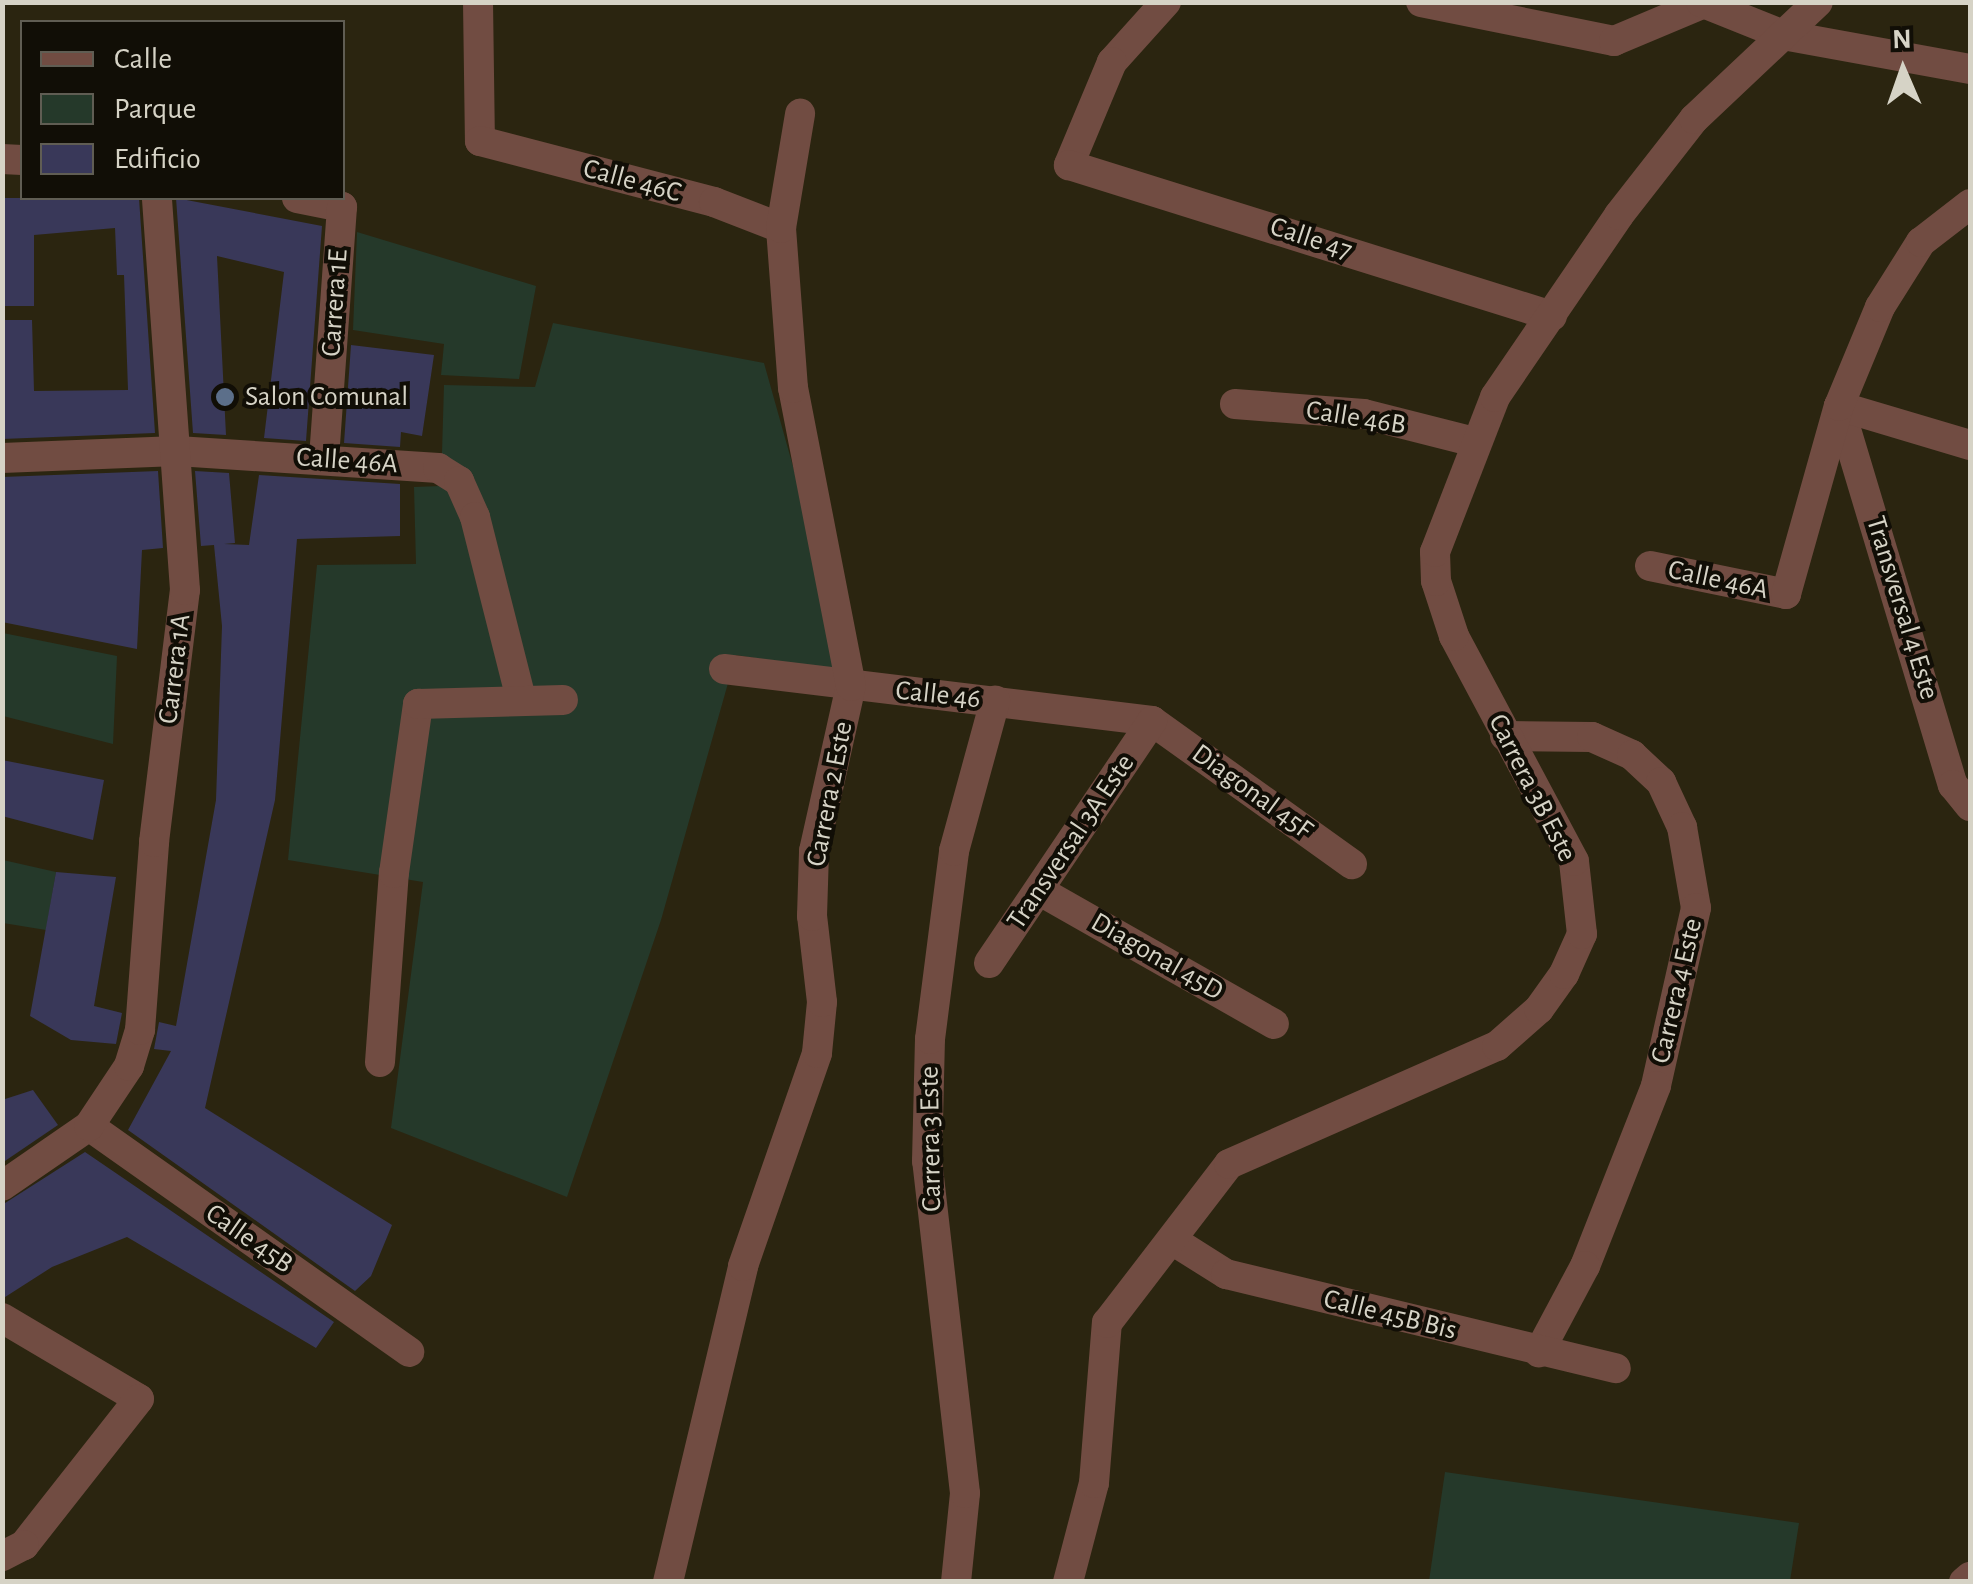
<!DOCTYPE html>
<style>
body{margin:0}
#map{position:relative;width:1973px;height:1584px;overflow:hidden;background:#2b2510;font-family:"Alegreya Sans",sans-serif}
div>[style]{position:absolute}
.green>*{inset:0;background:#25392a}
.building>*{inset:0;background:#393859}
.street>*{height:30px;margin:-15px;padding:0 15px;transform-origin:15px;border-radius:15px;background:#714c42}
.dots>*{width:28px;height:28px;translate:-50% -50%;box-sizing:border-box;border:5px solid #110e06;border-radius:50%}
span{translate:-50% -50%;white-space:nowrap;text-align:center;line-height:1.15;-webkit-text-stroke:8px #110e06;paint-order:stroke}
.street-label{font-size:28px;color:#d6d3c6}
.poi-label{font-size:28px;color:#d6d3c6}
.left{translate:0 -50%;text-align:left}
.frame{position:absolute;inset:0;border:5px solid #d6d3c6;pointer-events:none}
.legend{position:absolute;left:20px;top:20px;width:325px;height:180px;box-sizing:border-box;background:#110e06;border:2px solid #605d53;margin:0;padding:12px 18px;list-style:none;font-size:30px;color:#d6d3c6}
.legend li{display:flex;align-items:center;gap:20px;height:50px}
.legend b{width:50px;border:2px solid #605d53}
.north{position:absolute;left:1853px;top:20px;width:100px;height:100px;-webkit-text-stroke:8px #110e06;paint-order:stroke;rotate:358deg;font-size:28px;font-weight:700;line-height:40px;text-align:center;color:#d6d3c6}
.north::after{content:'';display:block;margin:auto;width:35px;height:45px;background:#d6d3c6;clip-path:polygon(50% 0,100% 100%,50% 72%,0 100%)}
</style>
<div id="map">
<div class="green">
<div style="clip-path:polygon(357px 232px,536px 286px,519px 379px,441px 375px,444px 344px,353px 330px)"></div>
<div style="clip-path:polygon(553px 323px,764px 363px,851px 673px,736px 655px,661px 920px,567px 1197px,391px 1128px,423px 882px,288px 860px,317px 565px,416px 564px,414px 487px,441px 486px,444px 385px,535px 387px)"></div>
<div style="clip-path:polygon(3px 633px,117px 656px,113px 744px,3px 716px)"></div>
<div style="clip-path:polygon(3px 860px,56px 872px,46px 930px,3px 923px)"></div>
<div style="clip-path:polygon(1445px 1472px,1799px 1523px,1790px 1581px,1429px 1581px)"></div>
</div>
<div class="building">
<div style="clip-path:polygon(2px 198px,139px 198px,155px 433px,2px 439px,2px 320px,32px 320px,34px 391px,128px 390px,124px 275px,117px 275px,115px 228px,34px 235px,34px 306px,2px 306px)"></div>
<div style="clip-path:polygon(176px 198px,322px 226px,306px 441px,264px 438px,284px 272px,217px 256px,226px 435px,193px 433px)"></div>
<div style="clip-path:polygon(351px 345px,434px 355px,422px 436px,401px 432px,400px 447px,344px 443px)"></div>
<div style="clip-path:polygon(158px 471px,163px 548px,142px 550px,137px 649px,2px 622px,2px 477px)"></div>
<div style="clip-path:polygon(195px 471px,229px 473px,235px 543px,224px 544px,249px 545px,259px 475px,400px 484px,400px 536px,297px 539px,275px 800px,205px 1108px,392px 1225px,371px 1276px,355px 1291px,128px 1130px,171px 1051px,154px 1049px,159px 1022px,176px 1026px,216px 800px,222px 626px,214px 545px,201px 546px)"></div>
<div style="clip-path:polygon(2px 760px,104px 780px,93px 840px,2px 816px)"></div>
<div style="clip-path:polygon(56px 872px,116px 877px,94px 1006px,122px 1013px,116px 1044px,71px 1040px,30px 1016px)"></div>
<div style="clip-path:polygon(33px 1090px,58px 1125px,2px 1163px,2px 1100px)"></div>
<div style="clip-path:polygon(85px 1152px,334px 1322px,316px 1348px,127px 1237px,52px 1267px,2px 1299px,2px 1205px)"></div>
</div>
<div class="street">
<div style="left:478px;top:2px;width:139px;rotate:89.2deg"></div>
<div style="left:480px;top:141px;width:242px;rotate:14.6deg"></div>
<div style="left:714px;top:202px;width:72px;rotate:21.2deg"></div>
<div style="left:1166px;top:2px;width:81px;rotate:132deg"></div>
<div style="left:1112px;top:62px;width:112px;rotate:112.7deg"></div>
<div style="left:1069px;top:165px;width:506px;rotate:17.36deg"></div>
<div style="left:1421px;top:2px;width:197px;rotate:11.4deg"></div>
<div style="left:1614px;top:41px;width:95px;rotate:-22.8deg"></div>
<div style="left:1701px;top:2px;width:88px;rotate:21.9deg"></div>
<div style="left:1783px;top:35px;width:190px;rotate:10.3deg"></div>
<div style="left:2px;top:159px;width:20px;rotate:3deg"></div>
<div style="left:297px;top:198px;width:46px;rotate:11.3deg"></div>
<div style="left:342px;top:207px;width:252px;rotate:94.1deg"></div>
<div style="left:1235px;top:404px;width:129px;rotate:4.4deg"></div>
<div style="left:1364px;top:414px;width:114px;rotate:14.2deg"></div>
<div style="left:1839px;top:406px;width:396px;rotate:73.3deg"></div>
<div style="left:1953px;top:785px;width:27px;rotate:51deg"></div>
<div style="left:1839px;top:406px;width:137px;rotate:16.6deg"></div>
<div style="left:2px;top:458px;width:175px;rotate:-2.3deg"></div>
<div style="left:177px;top:451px;width:262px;rotate:3.7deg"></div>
<div style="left:438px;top:468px;width:25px;rotate:32deg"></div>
<div style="left:459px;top:481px;width:39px;rotate:66deg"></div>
<div style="left:475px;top:517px;width:188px;rotate:75.8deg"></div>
<div style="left:1650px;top:566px;width:139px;rotate:11.6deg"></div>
<div style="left:1786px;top:594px;width:195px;rotate:-74.3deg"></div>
<div style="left:1839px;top:406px;width:107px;rotate:-67.5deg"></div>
<div style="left:1880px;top:307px;width:77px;rotate:-57.8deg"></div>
<div style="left:1921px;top:242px;width:62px;rotate:-37.8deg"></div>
<div style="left:724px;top:669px;width:431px;rotate:6.9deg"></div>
<div style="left:1152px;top:721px;width:246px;rotate:35.6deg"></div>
<div style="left:1505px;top:736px;width:87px;rotate:0.7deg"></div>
<div style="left:1592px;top:737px;width:44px;rotate:24.2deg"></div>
<div style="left:1632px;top:755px;width:40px;rotate:43deg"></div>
<div style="left:1661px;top:782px;width:50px;rotate:65deg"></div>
<div style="left:1682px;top:827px;width:82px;rotate:80.2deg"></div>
<div style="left:1696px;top:908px;width:182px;rotate:102.7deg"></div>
<div style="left:1656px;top:1086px;width:193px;rotate:111.5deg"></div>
<div style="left:1585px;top:1266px;width:98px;rotate:118.1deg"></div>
<div style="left:1040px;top:891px;width:269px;rotate:29.6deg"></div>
<div style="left:989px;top:963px;width:292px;rotate:-56deg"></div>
<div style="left:380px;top:1062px;width:190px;rotate:-85.8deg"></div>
<div style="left:394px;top:873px;width:171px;rotate:-81.9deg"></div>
<div style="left:418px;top:704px;width:145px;rotate:-1.6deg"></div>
<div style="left:89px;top:1126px;width:392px;rotate:35.2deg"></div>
<div style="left:2px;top:1186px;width:106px;rotate:-34.6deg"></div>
<div style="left:89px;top:1126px;width:72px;rotate:-56.3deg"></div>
<div style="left:129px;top:1066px;width:38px;rotate:-73deg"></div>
<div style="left:140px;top:1030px;width:189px;rotate:-85.7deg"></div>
<div style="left:154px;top:842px;width:254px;rotate:-83deg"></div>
<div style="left:185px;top:590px;width:393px;rotate:-94.1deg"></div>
<div style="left:1172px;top:1240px;width:64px;rotate:32.2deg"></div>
<div style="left:1226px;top:1274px;width:401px;rotate:13.6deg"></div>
<div style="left:2px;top:1318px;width:159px;rotate:30.6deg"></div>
<div style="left:139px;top:1399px;width:186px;rotate:128.2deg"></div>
<div style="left:24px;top:1545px;width:25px;rotate:153deg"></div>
<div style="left:668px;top:1582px;width:325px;rotate:-76.6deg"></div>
<div style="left:743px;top:1266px;width:225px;rotate:-70.8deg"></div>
<div style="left:817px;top:1053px;width:51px;rotate:-84.4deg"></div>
<div style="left:822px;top:1002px;width:87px;rotate:-96.6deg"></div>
<div style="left:812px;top:916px;width:65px;rotate:-88.2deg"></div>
<div style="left:814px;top:851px;width:169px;rotate:-77.4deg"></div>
<div style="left:851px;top:686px;width:304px;rotate:-101deg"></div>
<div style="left:793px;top:388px;width:160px;rotate:-94.3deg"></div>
<div style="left:781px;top:228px;width:116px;rotate:-80.5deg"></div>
<div style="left:956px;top:1582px;width:89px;rotate:-84.2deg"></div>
<div style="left:965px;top:1493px;width:334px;rotate:-96.5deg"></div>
<div style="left:927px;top:1161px;width:122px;rotate:-88.6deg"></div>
<div style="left:930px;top:1039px;width:190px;rotate:-82.7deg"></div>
<div style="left:954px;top:851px;width:156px;rotate:-74.7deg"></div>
<div style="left:1068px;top:1582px;width:102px;rotate:-75.3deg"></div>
<div style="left:1094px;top:1483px;width:161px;rotate:-85.4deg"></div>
<div style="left:1107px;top:1323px;width:200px;rotate:-52.5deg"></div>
<div style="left:1229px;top:1164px;width:293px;rotate:-23.8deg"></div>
<div style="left:1497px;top:1046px;width:56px;rotate:-41.4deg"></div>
<div style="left:1539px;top:1009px;width:43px;rotate:-54.5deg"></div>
<div style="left:1564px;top:974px;width:44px;rotate:-65.8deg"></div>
<div style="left:1582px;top:934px;width:73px;rotate:-96.3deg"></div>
<div style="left:1574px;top:861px;width:255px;rotate:-118.1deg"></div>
<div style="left:1454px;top:636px;width:58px;rotate:-108.1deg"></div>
<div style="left:1436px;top:581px;width:29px;rotate:-92deg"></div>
<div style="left:1435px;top:552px;width:166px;rotate:-68.8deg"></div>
<div style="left:1495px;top:397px;width:220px;rotate:-55.7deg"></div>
<div style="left:1619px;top:215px;width:122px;rotate:-52deg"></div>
<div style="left:1694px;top:119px;width:170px;rotate:-43.3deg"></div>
<div style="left:1964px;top:1582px;width:8px;rotate:-40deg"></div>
</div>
<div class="dots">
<div style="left:225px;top:397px;background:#5c6f8a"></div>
</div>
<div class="street-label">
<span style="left:632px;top:181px;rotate:15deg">Calle 46C</span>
<span style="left:1311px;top:239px;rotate:18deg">Calle 47</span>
<span style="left:335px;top:303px;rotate:-86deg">Carrera 1E</span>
<span style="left:1356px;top:418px;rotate:9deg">Calle 46B</span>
<span style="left:347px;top:461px;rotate:4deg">Calle 46A</span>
<span style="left:1718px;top:580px;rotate:12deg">Calle 46A</span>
<span style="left:1902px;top:608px;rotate:73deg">Transversal 4 Este</span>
<span style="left:175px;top:669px;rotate:-83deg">Carrera 1A</span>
<span style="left:938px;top:695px;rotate:6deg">Calle 46</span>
<span style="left:1532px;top:788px;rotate:63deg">Carrera 3B Este</span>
<span style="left:1252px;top:792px;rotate:36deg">Diagonal 45F</span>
<span style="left:830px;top:794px;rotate:-79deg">Carrera 2 Este</span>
<span style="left:1071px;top:842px;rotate:-56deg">Transversal 3A Este</span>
<span style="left:1157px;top:957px;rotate:30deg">Diagonal 45D</span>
<span style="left:1677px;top:991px;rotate:-77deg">Carrera 4 Este</span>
<span style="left:931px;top:1139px;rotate:-91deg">Carrera 3 Este</span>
<span style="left:249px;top:1239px;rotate:35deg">Calle 45B</span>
<span style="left:1390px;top:1315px;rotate:14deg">Calle 45B Bis</span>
</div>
<div class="poi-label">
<span class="left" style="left:245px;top:397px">Salon Comunal</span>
</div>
<div class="frame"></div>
<ul class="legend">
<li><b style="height:12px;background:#714c42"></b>Calle</li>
<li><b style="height:28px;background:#25392a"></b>Parque</li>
<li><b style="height:28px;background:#393859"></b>Edificio</li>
</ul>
<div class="north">N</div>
</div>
